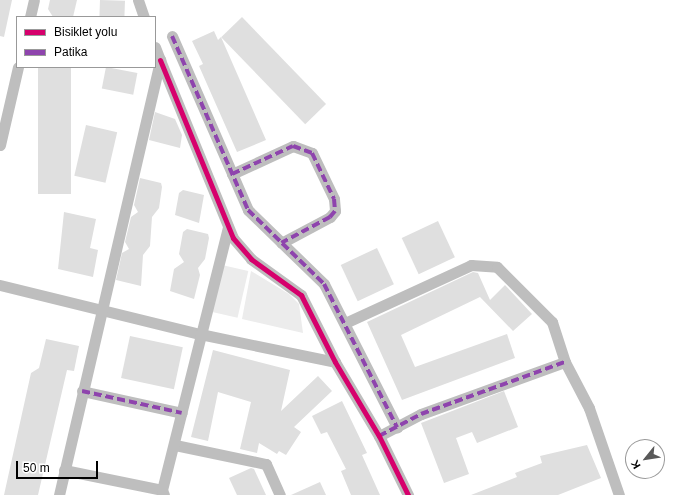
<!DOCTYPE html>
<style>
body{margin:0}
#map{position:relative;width:681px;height:495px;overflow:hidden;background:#fff;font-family:Arial,sans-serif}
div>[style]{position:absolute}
.green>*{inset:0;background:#ececec;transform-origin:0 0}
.building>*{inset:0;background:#dfdfdf;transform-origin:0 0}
.minor>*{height:11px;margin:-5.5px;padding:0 5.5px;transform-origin:5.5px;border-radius:5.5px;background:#bebebe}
.quiet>*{height:4px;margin-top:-2px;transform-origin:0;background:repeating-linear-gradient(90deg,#8e44ad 0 8px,transparent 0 12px)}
.cycleway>*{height:5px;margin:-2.5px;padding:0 2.5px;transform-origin:2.5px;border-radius:2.5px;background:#d6006c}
span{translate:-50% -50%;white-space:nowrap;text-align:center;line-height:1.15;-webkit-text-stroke:3px #fff;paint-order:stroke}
.legend{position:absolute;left:16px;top:16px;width:140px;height:52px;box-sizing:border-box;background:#fff;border:1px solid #999;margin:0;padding:5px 7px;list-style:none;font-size:12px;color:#000}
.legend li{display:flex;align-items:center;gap:8px;height:20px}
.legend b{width:20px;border:1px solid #999}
.north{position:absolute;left:625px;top:439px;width:40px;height:40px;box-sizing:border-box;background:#fff;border:1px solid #999;border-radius:50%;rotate:240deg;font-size:11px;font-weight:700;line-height:16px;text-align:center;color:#000}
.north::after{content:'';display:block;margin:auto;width:14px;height:18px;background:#595959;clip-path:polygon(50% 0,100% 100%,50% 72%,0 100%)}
.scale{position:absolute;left:16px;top:461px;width:82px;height:18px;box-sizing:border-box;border:2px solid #000;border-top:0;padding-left:5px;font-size:12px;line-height:14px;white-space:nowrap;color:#000;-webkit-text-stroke:3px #fff;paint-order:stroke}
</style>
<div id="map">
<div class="green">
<div style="left:222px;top:265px;width:27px;height:48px;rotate:13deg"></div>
<div style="clip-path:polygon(251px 271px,289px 294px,299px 304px,303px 333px,242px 319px)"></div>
</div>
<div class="building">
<div style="clip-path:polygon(0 0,12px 0,4px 37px,0 36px)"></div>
<div style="clip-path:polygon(50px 0,77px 0,73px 17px,53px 17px,48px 9px)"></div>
<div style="left:100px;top:0;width:25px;height:17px;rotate:2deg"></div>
<div style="left:242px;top:17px;width:121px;height:29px;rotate:46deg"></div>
<div style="clip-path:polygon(214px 31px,218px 40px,221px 37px,266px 140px,237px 152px,199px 66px,203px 64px,192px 41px)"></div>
<div style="left:38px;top:67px;width:33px;height:127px"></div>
<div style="left:106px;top:67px;width:32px;height:22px;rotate:11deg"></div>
<div style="clip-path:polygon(155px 112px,175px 119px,182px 135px,180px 148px,149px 140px)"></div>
<div style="left:86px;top:125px;width:32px;height:52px;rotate:13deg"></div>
<div style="clip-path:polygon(140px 178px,161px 183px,162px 187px,159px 208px,152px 217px,150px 246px,143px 255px,141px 286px,116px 280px,122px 253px,129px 249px,125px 242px,131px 217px,138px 212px,134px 205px)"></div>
<div style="clip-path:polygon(183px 190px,204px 195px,199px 223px,175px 215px,179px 193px)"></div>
<div style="clip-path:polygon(64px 212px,96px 219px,90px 248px,98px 250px,93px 277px,58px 269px)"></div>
<div style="left:438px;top:221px;width:40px;height:40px;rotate:65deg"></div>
<div style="clip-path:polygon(187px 229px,208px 234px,209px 238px,205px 259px,198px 268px,200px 275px,194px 299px,170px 291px,174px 269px,184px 262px,179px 254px,183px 232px)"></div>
<div style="left:377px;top:248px;width:40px;height:40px;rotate:65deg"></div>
<div style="clip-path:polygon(473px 272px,478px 273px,490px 300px,505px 285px,532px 314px,513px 331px,480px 297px,401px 335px,415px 367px,507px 334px,515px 358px,402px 400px,367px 322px)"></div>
<div style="left:130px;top:336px;width:54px;height:43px;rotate:12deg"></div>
<div style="clip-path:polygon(46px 339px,79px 346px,74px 371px,67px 370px,38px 495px,4px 495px,31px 373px,39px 368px)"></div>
<div style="clip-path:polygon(213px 350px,290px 370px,281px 411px,318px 376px,332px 391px,294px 427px,301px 432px,286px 455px,279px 451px,277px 454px,259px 443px,257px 453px,240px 449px,251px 402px,218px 392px,208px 441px,191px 437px)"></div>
<div style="clip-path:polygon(504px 391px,518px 427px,477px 443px,472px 432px,456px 438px,469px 474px,444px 483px,421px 423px)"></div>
<div style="clip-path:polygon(342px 401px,367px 453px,362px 455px,380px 495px,351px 495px,341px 471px,346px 469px,327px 432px,321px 434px,312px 416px)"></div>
<div style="clip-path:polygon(587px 445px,601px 478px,558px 495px,471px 495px,517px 477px,515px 473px,542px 463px,540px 456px)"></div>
<div style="clip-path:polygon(251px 468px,254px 469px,266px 495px,237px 495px,229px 478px)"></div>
<div style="clip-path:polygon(320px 482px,326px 495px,291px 495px)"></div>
</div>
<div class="minor">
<div style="left:138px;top:0;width:18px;rotate:71deg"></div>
<div style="left:30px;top:17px;width:17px;rotate:-77deg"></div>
<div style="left:172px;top:36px;width:190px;rotate:66.4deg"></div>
<div style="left:248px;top:210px;width:106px;rotate:44.2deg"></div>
<div style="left:324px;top:284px;width:161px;rotate:63deg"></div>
<div style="left:160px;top:60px;width:192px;rotate:67.7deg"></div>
<div style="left:233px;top:238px;width:28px;rotate:49deg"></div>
<div style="left:251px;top:259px;width:62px;rotate:35.8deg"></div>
<div style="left:301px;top:295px;width:75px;rotate:63.1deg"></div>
<div style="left:335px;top:362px;width:86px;rotate:59.3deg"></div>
<div style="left:379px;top:436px;width:66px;rotate:63.8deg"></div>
<div style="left:0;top:145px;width:80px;rotate:-77deg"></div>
<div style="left:232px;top:174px;width:67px;rotate:-24.7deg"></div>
<div style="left:293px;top:146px;width:20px;rotate:20deg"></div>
<div style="left:312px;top:153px;width:51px;rotate:64.4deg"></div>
<div style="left:334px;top:199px;width:12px;rotate:85deg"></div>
<div style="left:335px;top:211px;width:8px;rotate:130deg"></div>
<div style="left:330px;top:217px;width:55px;rotate:152deg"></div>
<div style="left:0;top:285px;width:206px;rotate:13.8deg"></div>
<div style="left:200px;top:334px;width:138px;rotate:11.7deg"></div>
<div style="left:345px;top:323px;width:139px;rotate:-24.7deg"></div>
<div style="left:471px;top:265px;width:26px;rotate:4deg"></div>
<div style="left:497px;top:267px;width:78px;rotate:45deg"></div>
<div style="left:552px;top:322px;width:42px;rotate:72deg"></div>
<div style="left:565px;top:362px;width:52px;rotate:62.4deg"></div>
<div style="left:589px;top:408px;width:92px;rotate:71deg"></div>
<div style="left:82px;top:391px;width:102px;rotate:12.4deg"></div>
<div style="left:379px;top:436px;width:47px;rotate:-27.6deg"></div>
<div style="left:421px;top:414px;width:153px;rotate:-19.9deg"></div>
<div style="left:175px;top:445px;width:93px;rotate:11.8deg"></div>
<div style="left:266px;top:464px;width:34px;rotate:66deg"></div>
<div style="left:64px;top:470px;width:100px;rotate:11.5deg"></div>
<div style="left:162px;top:490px;width:5px;rotate:68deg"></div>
<div style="left:162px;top:490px;width:271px;rotate:-75.9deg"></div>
<div style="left:59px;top:495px;width:447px;rotate:-76.9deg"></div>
<div style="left:160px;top:60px;width:14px;rotate:-111deg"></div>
</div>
<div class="quiet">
<div style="left:172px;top:36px;width:190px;rotate:66.4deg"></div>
<div style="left:248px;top:210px;width:106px;rotate:44.2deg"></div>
<div style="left:324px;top:284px;width:161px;rotate:63deg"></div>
<div style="left:232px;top:174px;width:67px;rotate:-24.7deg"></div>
<div style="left:293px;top:146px;width:20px;rotate:20deg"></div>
<div style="left:312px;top:153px;width:51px;rotate:64.4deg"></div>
<div style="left:334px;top:199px;width:12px;rotate:85deg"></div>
<div style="left:335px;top:211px;width:8px;rotate:130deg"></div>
<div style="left:330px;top:217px;width:55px;rotate:152deg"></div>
<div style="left:82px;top:391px;width:102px;rotate:12.4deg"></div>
<div style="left:379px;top:436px;width:47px;rotate:-27.6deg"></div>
<div style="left:421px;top:414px;width:153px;rotate:-19.9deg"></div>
</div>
<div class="cycleway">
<div style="left:160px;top:60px;width:192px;rotate:67.7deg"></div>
<div style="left:233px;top:238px;width:28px;rotate:49deg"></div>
<div style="left:251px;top:259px;width:62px;rotate:35.8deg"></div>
<div style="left:301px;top:295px;width:75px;rotate:63.1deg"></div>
<div style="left:335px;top:362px;width:86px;rotate:59.3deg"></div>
<div style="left:379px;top:436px;width:66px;rotate:63.8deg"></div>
</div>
<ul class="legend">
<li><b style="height:5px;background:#d6006c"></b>Bisiklet yolu</li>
<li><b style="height:5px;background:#8e44ad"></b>Patika</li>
</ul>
<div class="north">K</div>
<div class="scale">50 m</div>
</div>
